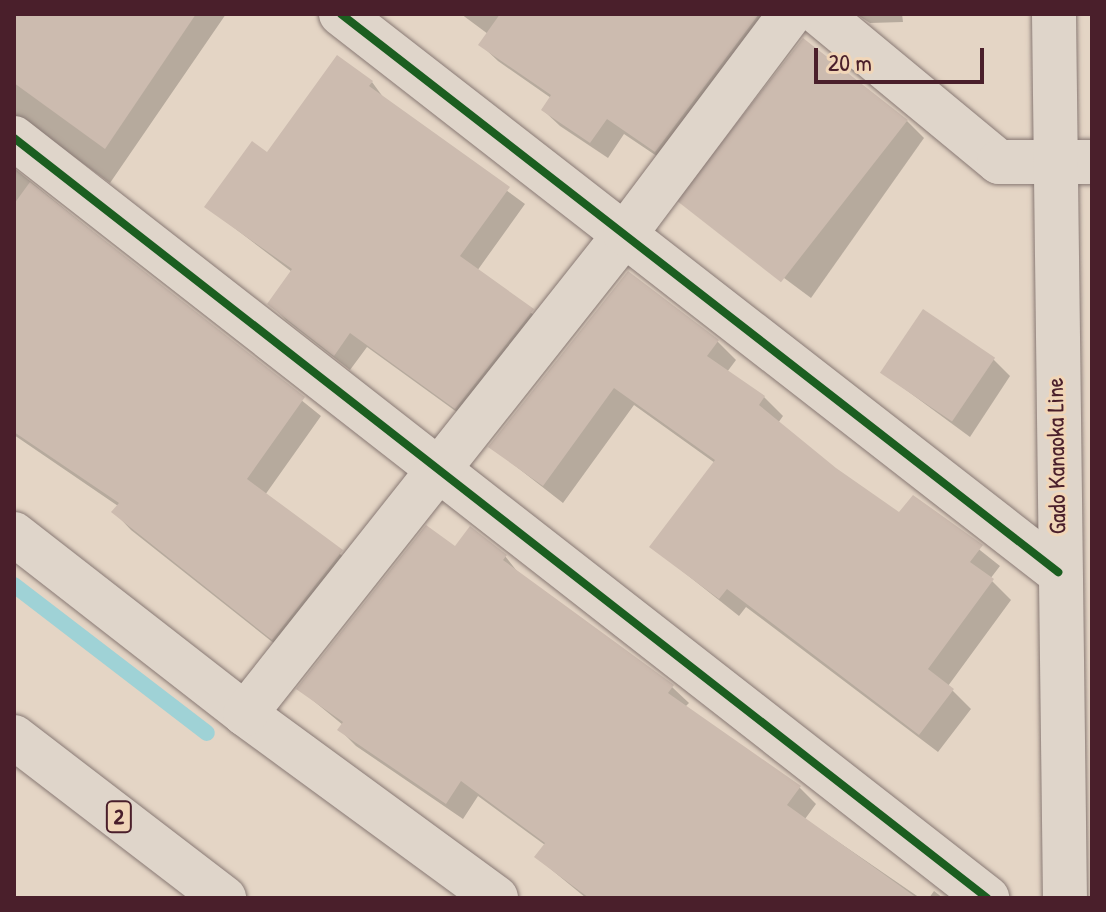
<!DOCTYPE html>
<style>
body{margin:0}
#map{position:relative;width:1106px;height:912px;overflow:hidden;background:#e4d5c5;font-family:"Patrick Hand",sans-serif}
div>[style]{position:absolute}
.shadow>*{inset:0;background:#0003}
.stream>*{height:16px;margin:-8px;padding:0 8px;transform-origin:8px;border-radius:8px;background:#9fd2d6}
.building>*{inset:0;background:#ccbbaf;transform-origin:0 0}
.roads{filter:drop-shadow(0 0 2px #887974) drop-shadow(0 0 2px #887974)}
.minor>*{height:44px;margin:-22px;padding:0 22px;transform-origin:22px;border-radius:22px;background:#dfd5ca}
.secondary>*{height:44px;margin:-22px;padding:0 22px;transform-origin:22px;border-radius:22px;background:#dfd5ca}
.primary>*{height:44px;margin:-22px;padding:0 22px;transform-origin:22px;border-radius:22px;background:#dfd5ca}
.cycleway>*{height:8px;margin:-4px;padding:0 4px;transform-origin:4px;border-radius:4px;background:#1b5e20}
span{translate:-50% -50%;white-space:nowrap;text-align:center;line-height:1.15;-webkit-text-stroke:6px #f1d6b8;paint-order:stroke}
.shield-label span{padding:2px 6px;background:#f1d6b8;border:2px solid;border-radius:6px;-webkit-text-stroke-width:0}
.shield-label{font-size:22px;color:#4a1f2b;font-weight:700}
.street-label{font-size:24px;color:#4a1f2b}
.frame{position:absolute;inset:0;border:16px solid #4a1f2b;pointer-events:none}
.scale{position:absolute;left:814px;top:48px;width:170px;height:36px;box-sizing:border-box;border:4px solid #4a1f2b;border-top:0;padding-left:10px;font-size:24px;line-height:28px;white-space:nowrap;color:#4a1f2b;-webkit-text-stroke:6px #f1d6b8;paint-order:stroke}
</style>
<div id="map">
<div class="shadow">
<div style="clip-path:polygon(14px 14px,226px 14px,110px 183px,37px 130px,14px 138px)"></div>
<div style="clip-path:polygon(461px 14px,768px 14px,673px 167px,624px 134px,608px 158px,560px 126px,543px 110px,551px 98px,498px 61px,481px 45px,488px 34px)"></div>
<div style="clip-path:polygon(856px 14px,902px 14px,903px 22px,870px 23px)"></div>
<div style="clip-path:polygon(372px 82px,386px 101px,525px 204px,477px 271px,548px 326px,472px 423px,367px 347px,350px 370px,286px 320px,270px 304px,292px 272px,207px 207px,268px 155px)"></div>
<div style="clip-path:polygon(907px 121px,924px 138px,811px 298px,682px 202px)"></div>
<div style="clip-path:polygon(14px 168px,321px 416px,265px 495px,359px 569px,290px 656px,131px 530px,114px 512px,118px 506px,14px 435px)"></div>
<div style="clip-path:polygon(628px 274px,717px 341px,736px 360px,727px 372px,764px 397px,783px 416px,778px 423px,835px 469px,900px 515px,913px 497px,1000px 566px,990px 579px,1011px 600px,948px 686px,971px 709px,938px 752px,746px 607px,739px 616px,652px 547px,715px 463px,634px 405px,563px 503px,491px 447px)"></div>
<div style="clip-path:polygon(993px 359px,1010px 376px,970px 437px,883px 373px)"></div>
<div style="clip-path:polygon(455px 549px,505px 556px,520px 575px,672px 687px,689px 703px,685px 707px,800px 788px,816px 804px,805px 819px,920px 898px,586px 898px,536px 857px,545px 845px,478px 796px,463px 819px,356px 746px,340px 730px,343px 725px,299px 689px)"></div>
<div style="clip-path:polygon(934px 891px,943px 898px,929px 898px)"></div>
</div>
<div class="stream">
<div style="left:14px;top:585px;width:243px;rotate:37.5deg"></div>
</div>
<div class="building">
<div style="clip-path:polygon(14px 14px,196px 14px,105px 149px,14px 83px)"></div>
<div style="clip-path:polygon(500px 14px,759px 14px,655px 152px,607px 119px,590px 143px,541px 110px,551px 95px,478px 45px)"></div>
<div style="left:803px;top:38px;width:133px;height:206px;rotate:38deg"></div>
<div style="clip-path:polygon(337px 55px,373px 81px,369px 86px,383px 96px,510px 187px,460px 256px,534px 309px,455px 409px,350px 333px,334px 356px,267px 304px,292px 269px,204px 207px,252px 141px,267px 152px)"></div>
<div style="clip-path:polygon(30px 182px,305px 397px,247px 479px,343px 550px,272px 640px,111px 512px,119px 503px,14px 432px,14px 204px)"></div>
<div style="clip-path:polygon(628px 271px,719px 340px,707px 356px,765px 396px,759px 405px,836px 468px,899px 512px,913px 495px,983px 545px,970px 562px,994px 579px,928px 669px,954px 689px,919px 735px,727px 589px,719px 599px,649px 547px,715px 460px,614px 388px,543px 486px,488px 447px)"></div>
<div style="left:923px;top:309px;width:87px;height:77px;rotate:34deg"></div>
<div style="clip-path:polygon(426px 525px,455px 546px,470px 526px,507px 555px,503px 560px,674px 685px,668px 693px,801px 786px,787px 805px,917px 898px,589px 898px,534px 857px,545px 843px,461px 781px,446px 804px,337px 730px,343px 722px,296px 689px)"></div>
</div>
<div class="roads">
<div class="minor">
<div style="left:341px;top:14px;width:909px;rotate:37.89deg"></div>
<div style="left:820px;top:14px;width:232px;rotate:39.6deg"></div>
<div style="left:999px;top:162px;width:93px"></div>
<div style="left:14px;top:138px;width:1235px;rotate:37.99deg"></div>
<div style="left:14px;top:534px;width:293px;rotate:37.9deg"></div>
<div style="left:245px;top:714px;width:311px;rotate:36.2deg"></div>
<div style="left:245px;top:714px;width:612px;rotate:-51.63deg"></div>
<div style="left:625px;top:234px;width:275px;rotate:-53.1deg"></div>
</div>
<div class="secondary">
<div style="left:1054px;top:14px;width:884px;rotate:89.29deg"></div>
</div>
<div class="primary">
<div style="left:14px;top:737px;width:265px;rotate:37.5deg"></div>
</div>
</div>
<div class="cycleway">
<div style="left:341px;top:14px;width:909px;rotate:37.89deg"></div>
<div style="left:14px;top:138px;width:1235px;rotate:37.99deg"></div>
</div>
<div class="shield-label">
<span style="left:119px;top:817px">2</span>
</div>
<div class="street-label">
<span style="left:1056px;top:456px;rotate:-91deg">Gado Kanaoka Line</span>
</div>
<div class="frame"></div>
<div class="scale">20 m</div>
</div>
